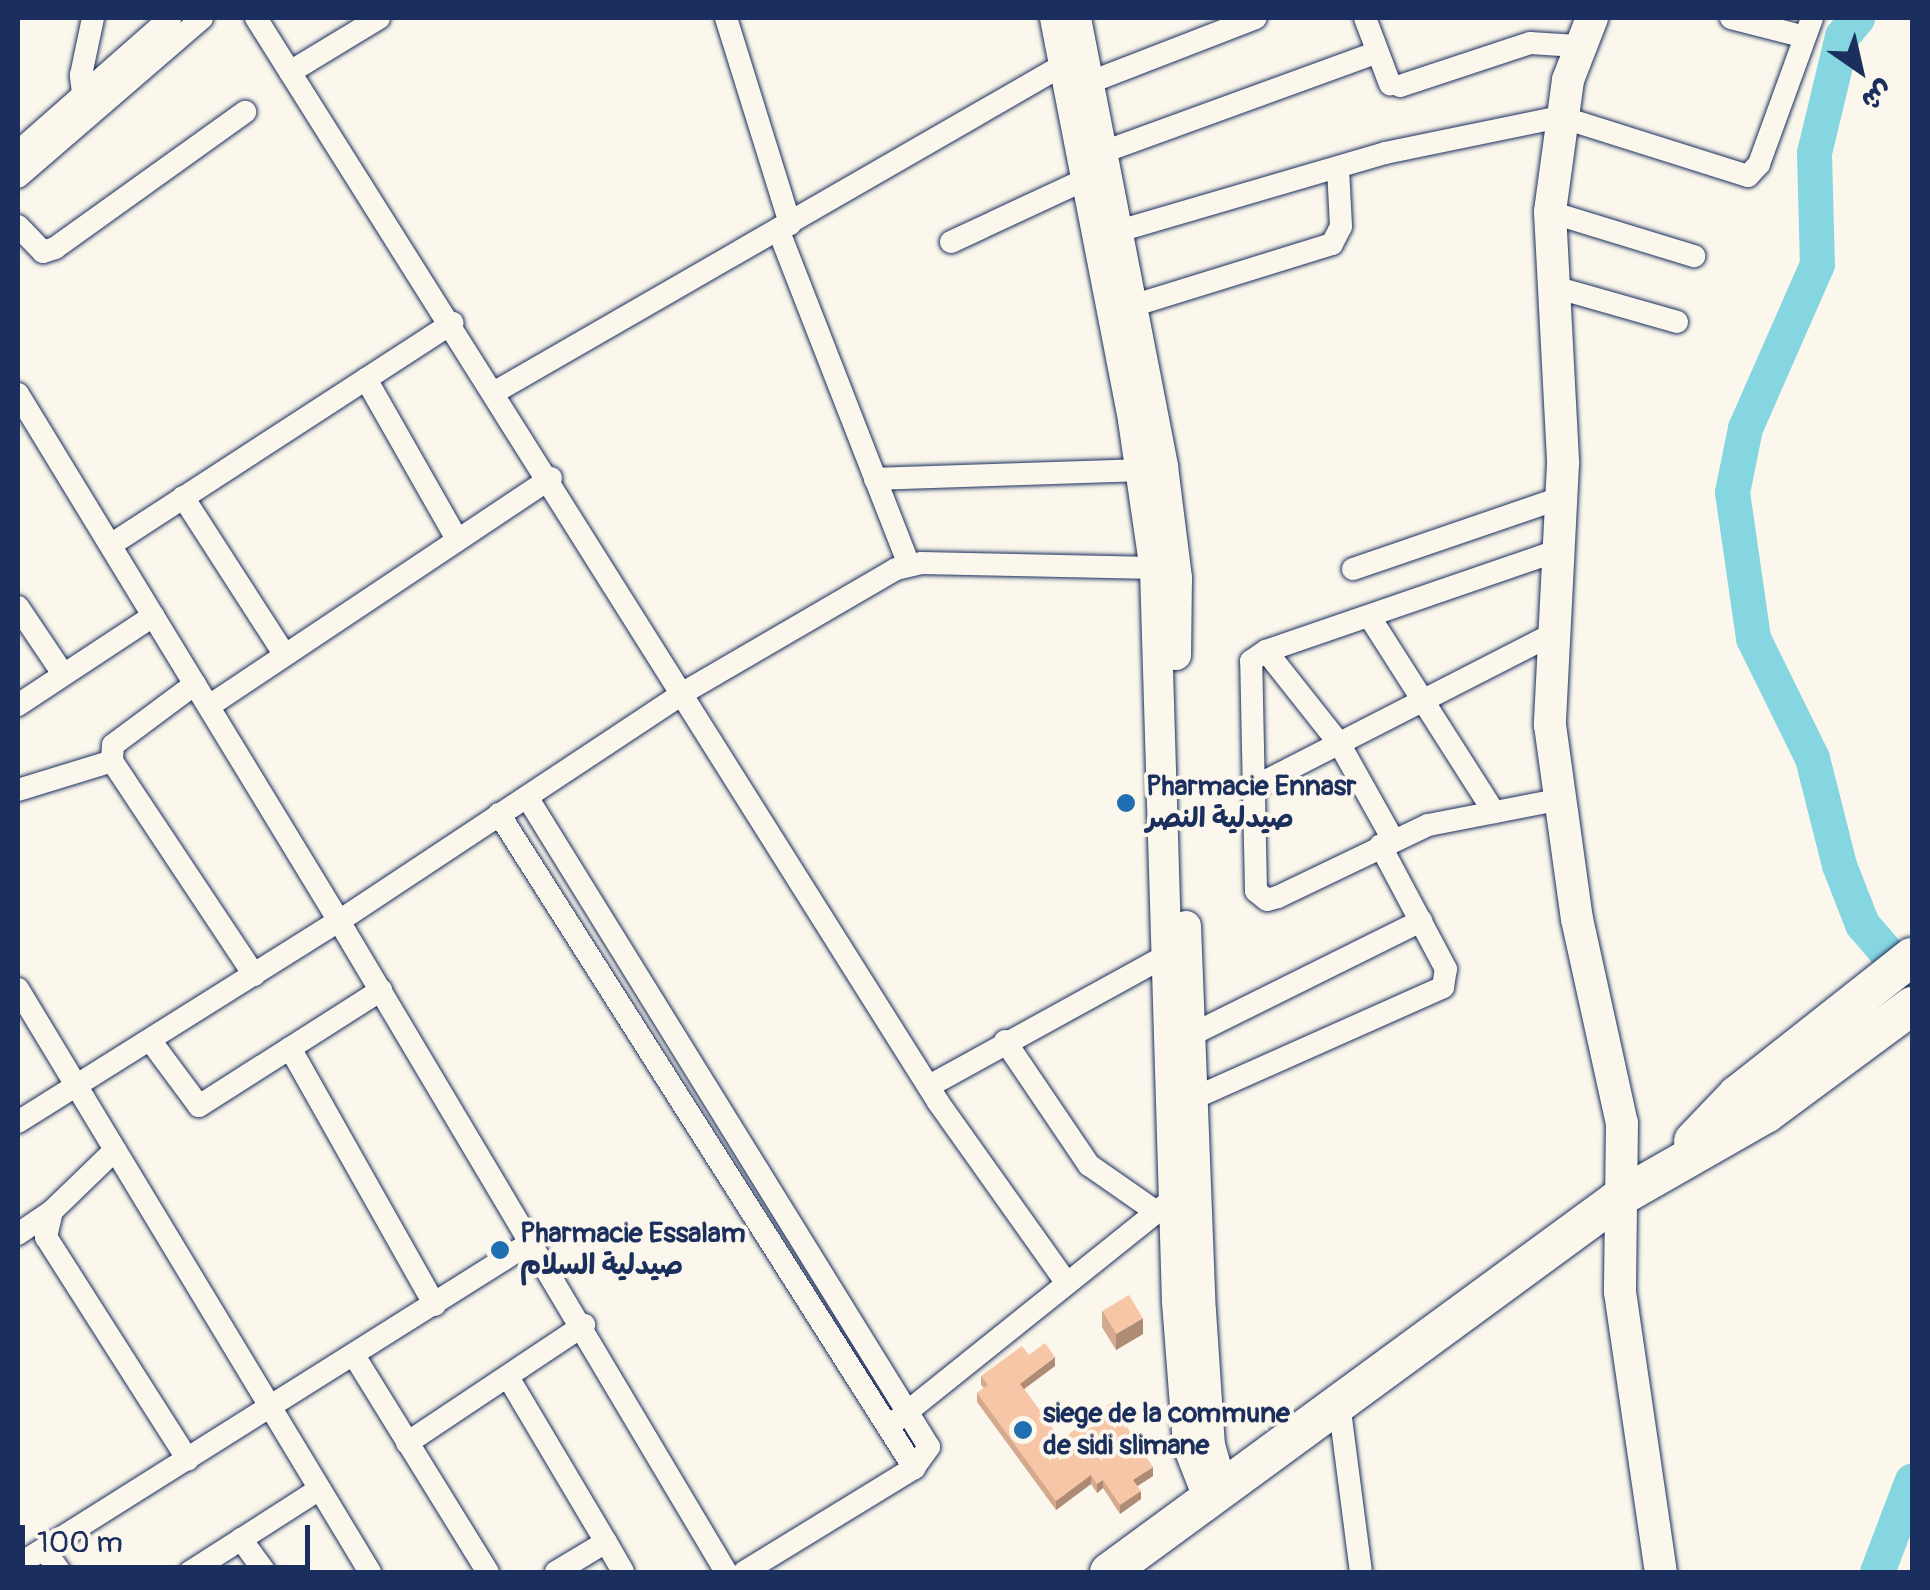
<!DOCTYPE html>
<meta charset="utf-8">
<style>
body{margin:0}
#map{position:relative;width:1930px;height:1590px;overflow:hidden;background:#fbf7ec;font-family:Pangolin,"Playpen Sans Arabic",sans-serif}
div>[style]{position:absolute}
.river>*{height:35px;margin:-17.5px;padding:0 17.5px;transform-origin:17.5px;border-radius:17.5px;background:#86d6e1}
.roads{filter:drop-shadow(0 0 2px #1b2f5e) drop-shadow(0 0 2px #1b2f5e)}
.minor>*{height:22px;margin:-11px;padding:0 11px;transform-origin:11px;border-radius:11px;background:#fbf7ec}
.tertiary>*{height:30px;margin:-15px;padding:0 15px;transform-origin:15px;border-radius:15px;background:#fbf7ec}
.secondary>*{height:32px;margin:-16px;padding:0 16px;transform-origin:16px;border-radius:16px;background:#fbf7ec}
.primary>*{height:38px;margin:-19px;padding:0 19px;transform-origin:19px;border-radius:19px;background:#fbf7ec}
.wall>*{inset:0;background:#d4aa8f}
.shaded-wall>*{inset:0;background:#ad8b74}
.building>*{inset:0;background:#f7c6a6;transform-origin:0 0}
.dots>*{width:28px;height:28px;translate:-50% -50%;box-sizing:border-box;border:5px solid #fbf7ec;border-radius:50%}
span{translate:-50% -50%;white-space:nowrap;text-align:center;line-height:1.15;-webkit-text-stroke:8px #fbf7ec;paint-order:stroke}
.poi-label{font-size:28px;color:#1b2f5e;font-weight:700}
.left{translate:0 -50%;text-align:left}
.frame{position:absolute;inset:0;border:20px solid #1b2f5e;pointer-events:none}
.north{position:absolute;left:1810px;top:20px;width:100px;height:100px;-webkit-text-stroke:8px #fbf7ec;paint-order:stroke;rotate:146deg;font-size:28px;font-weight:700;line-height:40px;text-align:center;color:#1b2f5e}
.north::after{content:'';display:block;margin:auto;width:35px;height:45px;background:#1b2f5e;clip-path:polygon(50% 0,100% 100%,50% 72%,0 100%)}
.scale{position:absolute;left:20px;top:1525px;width:290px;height:45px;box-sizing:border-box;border:5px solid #1b2f5e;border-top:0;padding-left:12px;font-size:30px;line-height:35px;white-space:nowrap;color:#1b2f5e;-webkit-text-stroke:8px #fbf7ec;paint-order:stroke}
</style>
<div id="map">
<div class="river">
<div style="left:1857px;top:18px;width:23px;rotate:130deg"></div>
<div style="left:1842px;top:36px;width:120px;rotate:103.5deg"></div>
<div style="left:1814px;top:153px;width:111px;rotate:88.5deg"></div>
<div style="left:1817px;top:264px;width:179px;rotate:113.7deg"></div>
<div style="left:1745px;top:428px;width:65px;rotate:101.5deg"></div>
<div style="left:1732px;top:492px;width:148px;rotate:81.8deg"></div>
<div style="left:1753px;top:638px;width:134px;rotate:63.8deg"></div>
<div style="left:1812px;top:758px;width:110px;rotate:75.8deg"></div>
<div style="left:1839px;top:865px;width:63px;rotate:68.7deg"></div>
<div style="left:1862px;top:924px;width:77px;rotate:49.2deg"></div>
<div style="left:1877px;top:1572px;width:98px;rotate:-69.2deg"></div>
</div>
<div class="roads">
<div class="minor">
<div style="left:256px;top:18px;width:1281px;rotate:57.82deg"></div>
<div style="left:938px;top:1102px;width:221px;rotate:54.6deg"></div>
<div style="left:726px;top:18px;width:216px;rotate:72.7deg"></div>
<div style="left:1365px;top:18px;width:71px;rotate:69.3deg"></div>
<div style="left:1731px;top:18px;width:76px;rotate:14.4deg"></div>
<div style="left:290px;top:72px;width:104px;rotate:-31.2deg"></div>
<div style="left:1088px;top:83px;width:180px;rotate:-21.2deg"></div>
<div style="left:1400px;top:86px;width:137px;rotate:-18.3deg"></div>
<div style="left:1530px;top:43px;width:47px;rotate:3.7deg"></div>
<div style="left:84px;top:101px;width:26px;rotate:-97deg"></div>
<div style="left:81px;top:75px;width:58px;rotate:-78.1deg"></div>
<div style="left:1106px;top:151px;width:289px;rotate:-20deg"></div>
<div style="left:18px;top:152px;width:203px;rotate:-41.4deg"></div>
<div style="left:18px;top:177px;width:243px;rotate:-40.8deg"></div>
<div style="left:1550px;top:212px;width:151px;rotate:17deg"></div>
<div style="left:18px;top:226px;width:36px;rotate:46deg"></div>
<div style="left:43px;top:252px;width:13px;rotate:-18deg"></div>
<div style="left:55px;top:248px;width:234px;rotate:-35.6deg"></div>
<div style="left:778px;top:229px;width:361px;rotate:68.7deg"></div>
<div style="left:1105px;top:235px;width:292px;rotate:-16.3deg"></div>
<div style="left:1385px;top:153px;width:180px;rotate:-11.6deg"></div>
<div style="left:1561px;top:117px;width:196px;rotate:17.5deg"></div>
<div style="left:1748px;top:176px;width:16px;rotate:-47deg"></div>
<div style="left:1759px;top:164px;width:155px;rotate:-70deg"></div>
<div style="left:951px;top:242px;width:151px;rotate:-25deg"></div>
<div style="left:1551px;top:286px;width:131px;rotate:15.9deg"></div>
<div style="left:1119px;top:310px;width:223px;rotate:-17.2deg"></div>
<div style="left:1332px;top:244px;width:20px;rotate:-63deg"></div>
<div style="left:1341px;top:226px;width:57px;rotate:-93deg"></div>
<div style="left:366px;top:379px;width:184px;rotate:60.4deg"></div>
<div style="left:495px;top:392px;width:672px;rotate:-29.92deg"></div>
<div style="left:18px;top:394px;width:617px;rotate:58.65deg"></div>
<div style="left:339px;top:921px;width:413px;rotate:-33.5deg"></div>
<div style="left:683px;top:693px;width:246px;rotate:-30.2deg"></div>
<div style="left:896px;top:569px;width:26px;rotate:-13deg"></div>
<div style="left:921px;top:563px;width:246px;rotate:1.2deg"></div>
<div style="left:875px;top:479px;width:266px;rotate:-1.9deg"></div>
<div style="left:183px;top:497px;width:188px;rotate:57.2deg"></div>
<div style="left:112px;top:544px;width:406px;rotate:-33deg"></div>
<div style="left:1353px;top:569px;width:222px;rotate:-18.9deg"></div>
<div style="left:18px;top:607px;width:81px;rotate:56.1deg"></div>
<div style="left:1371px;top:619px;width:229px;rotate:57.5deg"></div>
<div style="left:1266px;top:651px;width:117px;rotate:51.6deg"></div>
<div style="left:1339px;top:743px;width:109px;rotate:60.8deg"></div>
<div style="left:195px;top:684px;width:102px;rotate:143.4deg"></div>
<div style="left:113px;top:745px;width:16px;rotate:94deg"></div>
<div style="left:112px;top:761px;width:257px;rotate:56.4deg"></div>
<div style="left:18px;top:705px;width:162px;rotate:-33.4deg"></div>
<div style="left:209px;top:706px;width:411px;rotate:-33.7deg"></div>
<div style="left:1250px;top:789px;width:340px;rotate:-27.1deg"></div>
<div style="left:18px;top:790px;width:98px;rotate:-17.1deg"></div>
<div style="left:527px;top:797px;width:764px;rotate:58.26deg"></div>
<div style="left:929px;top:1447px;width:26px;rotate:126deg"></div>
<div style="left:914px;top:1468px;width:199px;rotate:148.5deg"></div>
<div style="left:1557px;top:800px;width:131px;rotate:169deg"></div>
<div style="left:1428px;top:825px;width:166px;rotate:154.4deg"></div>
<div style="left:1278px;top:897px;width:11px;rotate:165deg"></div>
<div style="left:1267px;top:900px;width:14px;rotate:-141deg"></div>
<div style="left:1256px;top:891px;width:230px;rotate:-91.2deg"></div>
<div style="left:1251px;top:661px;width:18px;rotate:-34deg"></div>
<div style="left:1266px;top:651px;width:310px;rotate:-19deg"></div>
<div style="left:499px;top:814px;width:775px;rotate:57.6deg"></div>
<div style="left:18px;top:989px;width:681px;rotate:58.88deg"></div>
<div style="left:1191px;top:1035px;width:257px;rotate:-26.4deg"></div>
<div style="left:150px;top:1040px;width:82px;rotate:53.4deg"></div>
<div style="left:199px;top:1106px;width:216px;rotate:-32.5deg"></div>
<div style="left:1005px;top:1041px;width:150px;rotate:55.9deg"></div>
<div style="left:1089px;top:1165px;width:80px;rotate:34.9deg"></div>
<div style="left:290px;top:1048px;width:295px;rotate:60.6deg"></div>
<div style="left:929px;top:1086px;width:272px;rotate:-28.8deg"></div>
<div style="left:1192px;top:1099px;width:275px;rotate:-24deg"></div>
<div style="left:1443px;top:987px;width:18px;rotate:-81deg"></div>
<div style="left:1446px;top:969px;width:140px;rotate:-118deg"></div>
<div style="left:18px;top:1122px;width:379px;rotate:-32.1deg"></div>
<div style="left:339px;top:921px;width:757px;rotate:59.27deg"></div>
<div style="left:115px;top:1150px;width:88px;rotate:135.9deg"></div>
<div style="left:52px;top:1211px;width:27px;rotate:103deg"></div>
<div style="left:46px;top:1237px;width:264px;rotate:57.5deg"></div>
<div style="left:18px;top:1234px;width:41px;rotate:-34.1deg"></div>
<div style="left:355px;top:1357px;width:253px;rotate:58.3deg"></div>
<div style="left:508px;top:1377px;width:192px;rotate:59.3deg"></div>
<div style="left:1339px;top:1403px;width:170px;rotate:82.6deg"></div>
<div style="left:897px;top:1420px;width:368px;rotate:-38.7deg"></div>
<div style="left:407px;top:1443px;width:213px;rotate:-33.7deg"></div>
<div style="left:241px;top:1539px;width:41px;rotate:54deg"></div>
<div style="left:44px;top:1549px;width:28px;rotate:55deg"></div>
<div style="left:18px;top:1565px;width:608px;rotate:-32.18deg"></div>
<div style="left:190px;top:1572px;width:152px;rotate:-32.6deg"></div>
<div style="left:556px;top:1572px;width:58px;rotate:-31deg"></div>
<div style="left:606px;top:1542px;width:34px;rotate:60deg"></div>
</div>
<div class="tertiary">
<div style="left:1055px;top:18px;width:409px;rotate:79deg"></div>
<div style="left:1133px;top:420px;width:152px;rotate:81.7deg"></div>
<div style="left:1155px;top:570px;width:732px;rotate:88.28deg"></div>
<div style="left:1177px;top:1302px;width:144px;rotate:85.6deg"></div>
<div style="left:1188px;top:1446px;width:58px;rotate:68.7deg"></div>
<div style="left:1076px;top:18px;width:457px;rotate:79deg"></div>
<div style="left:1163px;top:467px;width:112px;rotate:82.8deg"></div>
<div style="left:1177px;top:578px;width:77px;rotate:90.7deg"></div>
<div style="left:1186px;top:926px;width:385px;rotate:87.8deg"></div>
<div style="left:1201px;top:1311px;width:134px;rotate:86.2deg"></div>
<div style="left:1210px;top:1445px;width:44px;rotate:74.1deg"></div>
</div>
<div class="secondary">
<div style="left:1592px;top:18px;width:66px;rotate:111.2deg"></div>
<div style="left:1568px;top:80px;width:133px;rotate:97.8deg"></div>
<div style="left:1550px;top:212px;width:252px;rotate:87deg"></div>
<div style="left:1563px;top:464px;width:261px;rotate:92.9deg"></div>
<div style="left:1550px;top:725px;width:196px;rotate:82.1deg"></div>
<div style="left:1577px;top:919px;width:209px;rotate:77.6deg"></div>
<div style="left:1622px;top:1123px;width:169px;rotate:90.7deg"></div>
<div style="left:1620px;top:1292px;width:283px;rotate:81.7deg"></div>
</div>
<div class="primary">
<div style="left:1693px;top:1141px;width:64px;rotate:-46.3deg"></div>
<div style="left:1737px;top:1095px;width:223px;rotate:-38.3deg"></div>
<div style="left:1109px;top:1572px;width:636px;rotate:-36.24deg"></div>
<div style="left:1622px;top:1196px;width:166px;rotate:-29.7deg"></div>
<div style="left:1766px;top:1114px;width:182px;rotate:-36.5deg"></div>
</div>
</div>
<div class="wall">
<div style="clip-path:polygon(1102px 1311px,1143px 1334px,1116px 1350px,1102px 1327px)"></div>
<div style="clip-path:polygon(1055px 1366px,1024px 1389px,1061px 1440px,1153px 1476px,1137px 1486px,1141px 1499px,1120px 1514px,1103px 1488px,1097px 1493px,1091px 1484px,1056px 1510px,977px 1402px,977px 1393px,984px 1388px,981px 1385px,981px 1376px)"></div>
</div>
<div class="shaded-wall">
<div style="clip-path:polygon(1143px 1318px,1143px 1334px,1116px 1350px,1116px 1334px)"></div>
<div style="clip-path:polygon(1055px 1357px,1055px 1366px,1020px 1392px,1020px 1384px)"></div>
<div style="clip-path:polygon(1153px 1467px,1153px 1476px,1133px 1489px,1133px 1480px)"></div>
<div style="clip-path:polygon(1091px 1475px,1091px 1484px,1056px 1510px,1056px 1501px)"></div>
<div style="clip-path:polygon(1103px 1480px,1103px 1488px,1097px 1493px,1097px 1484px)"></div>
<div style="clip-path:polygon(1141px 1491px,1141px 1499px,1120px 1514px,1120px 1505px)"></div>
</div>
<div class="building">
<div style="left:1129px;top:1295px;width:27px;height:31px;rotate:59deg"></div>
<div style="clip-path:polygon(1045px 1343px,1055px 1357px,1020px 1384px,1061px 1440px,1111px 1403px,1153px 1467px,1133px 1480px,1141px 1491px,1120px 1505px,1103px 1480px,1097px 1484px,1091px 1475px,1056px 1501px,977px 1393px,988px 1385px,981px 1376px,1022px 1346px,1029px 1355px)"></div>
</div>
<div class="dots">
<div style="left:1126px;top:803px;background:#1f6fb2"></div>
<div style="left:500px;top:1250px;background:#1f6fb2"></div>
<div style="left:1023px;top:1430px;background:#1f6fb2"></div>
</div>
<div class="poi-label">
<span class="left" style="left:1146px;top:803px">Pharmacie Ennasr<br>صيدلية النصر</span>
<span class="left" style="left:520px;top:1250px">Pharmacie Essalam<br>صيدلية السلام</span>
<span class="left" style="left:1043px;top:1430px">siege de la commune<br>de sidi slimane</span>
</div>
<div class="frame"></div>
<div class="north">ش</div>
<div class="scale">100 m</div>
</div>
